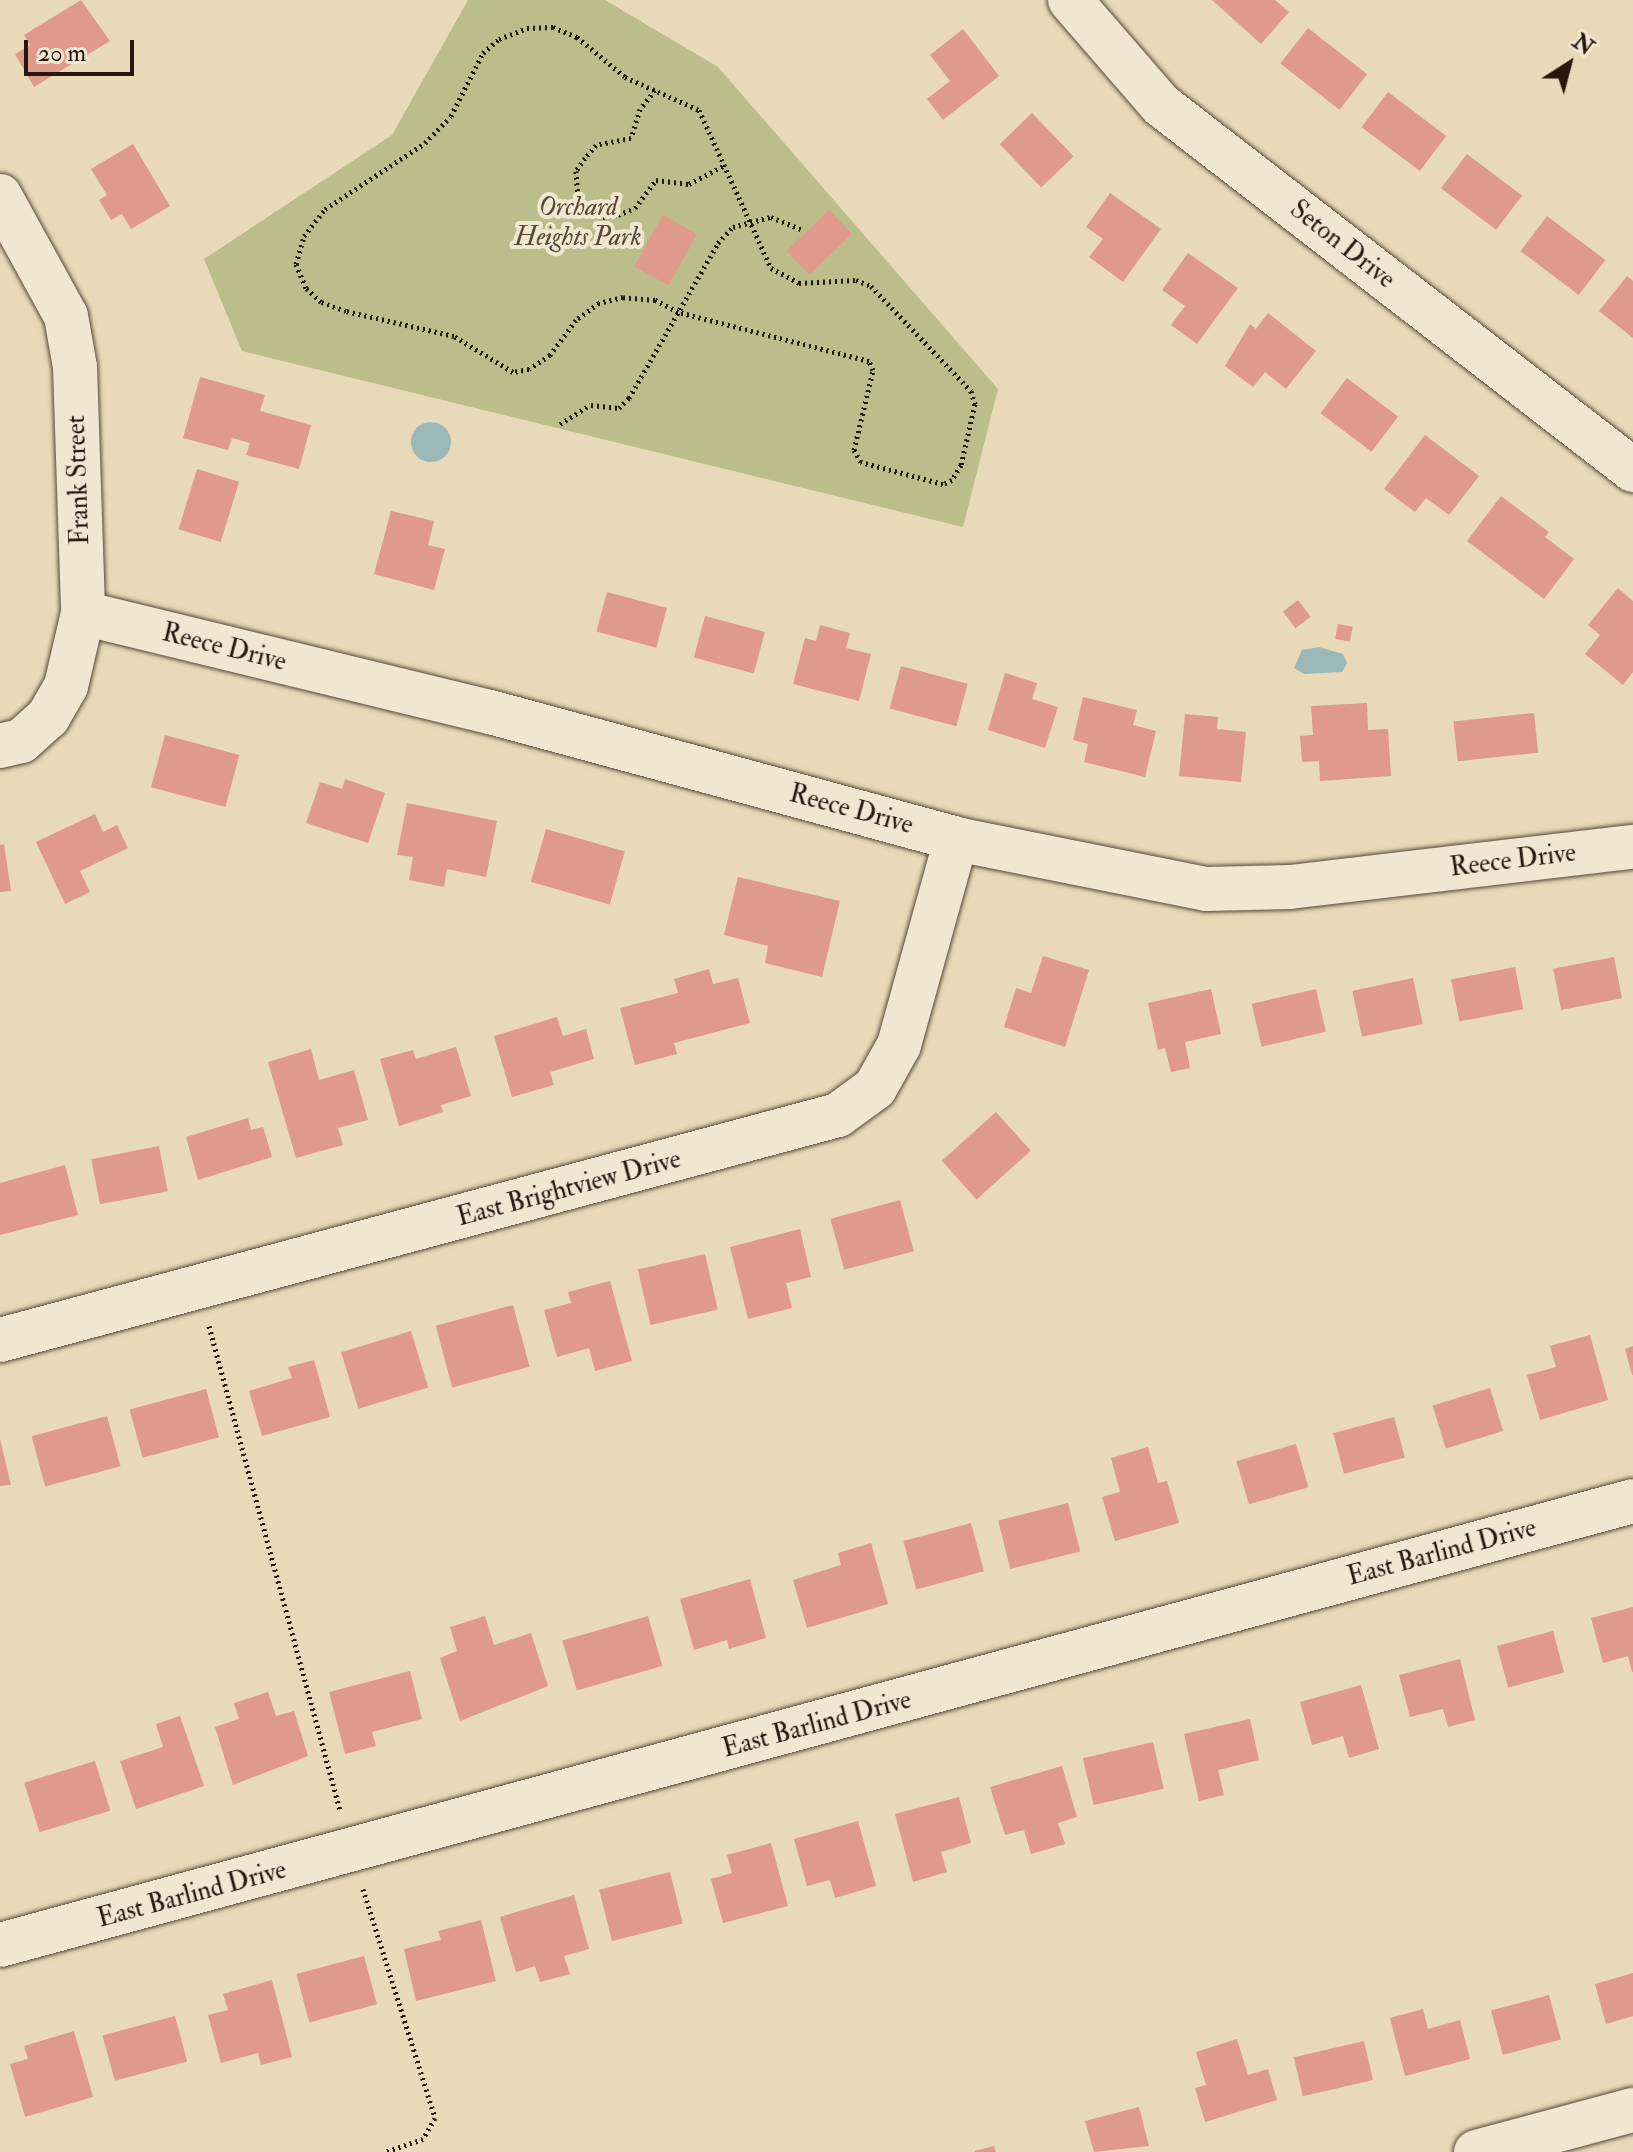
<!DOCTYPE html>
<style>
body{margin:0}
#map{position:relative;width:1633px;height:2152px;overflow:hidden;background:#e8d9b8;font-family:"IM FELL Double Pica",serif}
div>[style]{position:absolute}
.green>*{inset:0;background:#bbbe8b}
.water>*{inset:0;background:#9bb8b9}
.round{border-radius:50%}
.building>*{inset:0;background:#df9a8b;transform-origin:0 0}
.path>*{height:5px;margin-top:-2.5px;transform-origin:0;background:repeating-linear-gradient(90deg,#26170f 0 2px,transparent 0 6px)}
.roads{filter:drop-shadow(0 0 2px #564839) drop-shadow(0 0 2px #564839)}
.minor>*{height:44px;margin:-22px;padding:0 22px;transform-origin:22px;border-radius:22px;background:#f0e6d1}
span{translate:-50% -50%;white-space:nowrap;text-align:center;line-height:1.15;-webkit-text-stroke:8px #f0e6d1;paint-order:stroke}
.park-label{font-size:26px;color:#534934;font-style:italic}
.street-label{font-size:26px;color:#26170f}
.north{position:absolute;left:1529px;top:24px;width:80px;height:80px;-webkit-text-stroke:6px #f0e6d1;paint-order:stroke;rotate:36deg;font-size:22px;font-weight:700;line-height:32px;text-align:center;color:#26170f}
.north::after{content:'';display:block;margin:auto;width:28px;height:36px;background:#26170f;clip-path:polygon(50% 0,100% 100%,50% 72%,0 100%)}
.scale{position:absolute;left:24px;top:40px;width:110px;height:36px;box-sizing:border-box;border:4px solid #26170f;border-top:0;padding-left:10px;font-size:24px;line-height:28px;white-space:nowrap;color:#26170f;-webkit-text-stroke:6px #f0e6d1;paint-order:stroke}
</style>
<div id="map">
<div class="green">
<div style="clip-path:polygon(468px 0,605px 0,718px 67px,998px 389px,963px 527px,242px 351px,204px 259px,392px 135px)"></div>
</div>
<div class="water">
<div class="round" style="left:411px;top:422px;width:40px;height:40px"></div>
<div style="clip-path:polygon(1319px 647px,1343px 654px,1347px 663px,1342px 672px,1304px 674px,1294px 668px,1302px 650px)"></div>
</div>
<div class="building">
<div style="clip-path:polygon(81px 0,110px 41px,34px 87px,15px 54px,30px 45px,24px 35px)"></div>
<div style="clip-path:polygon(1212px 0,1275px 0,1289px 12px,1261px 44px)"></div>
<div style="left:1308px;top:28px;width:75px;height:45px;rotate:38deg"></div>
<div style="clip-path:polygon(963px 29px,999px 76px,943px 120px,927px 99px,950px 81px,930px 55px)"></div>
<div style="left:1388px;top:92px;width:73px;height:44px;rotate:37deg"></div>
<div style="left:1032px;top:113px;width:60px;height:45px;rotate:46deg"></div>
<div style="clip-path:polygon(133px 144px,170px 206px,131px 229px,122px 214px,111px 220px,99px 200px,107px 195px,91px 169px)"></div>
<div style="left:1467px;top:154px;width:69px;height:43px;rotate:37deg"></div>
<div style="clip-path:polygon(1110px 193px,1161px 229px,1123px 282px,1089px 257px,1103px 239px,1086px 227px)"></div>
<div style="left:829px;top:210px;width:33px;height:59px;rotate:46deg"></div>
<div style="left:663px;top:215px;width:39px;height:59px;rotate:29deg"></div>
<div style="left:1547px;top:216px;width:73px;height:44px;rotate:37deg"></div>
<div style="clip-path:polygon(1188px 253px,1238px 288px,1197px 344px,1171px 325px,1185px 306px,1162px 290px)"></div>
<div style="clip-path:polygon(1627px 276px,1633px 281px,1633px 338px,1599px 311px)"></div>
<div style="clip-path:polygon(1268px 313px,1316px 351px,1286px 389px,1265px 372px,1253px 387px,1225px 366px,1250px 324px,1256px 329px)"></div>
<div style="clip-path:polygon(200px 377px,265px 395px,260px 411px,311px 425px,299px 469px,246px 455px,250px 443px,232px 438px,228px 450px,183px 438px)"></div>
<div style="left:1347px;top:378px;width:64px;height:44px;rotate:37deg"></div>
<div style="clip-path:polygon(1425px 435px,1479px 476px,1449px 515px,1426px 498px,1415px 512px,1384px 489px)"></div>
<div style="left:197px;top:469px;width:44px;height:63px;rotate:17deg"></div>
<div style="clip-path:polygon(1501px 496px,1549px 532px,1545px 537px,1574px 559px,1544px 599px,1467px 541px)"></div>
<div style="clip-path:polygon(391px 511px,434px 521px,428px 545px,445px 549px,434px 590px,374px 574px)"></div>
<div style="clip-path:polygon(1618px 588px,1633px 601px,1633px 672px,1623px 685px,1585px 654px,1600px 635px,1588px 625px)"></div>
<div style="left:607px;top:592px;width:62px;height:41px;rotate:15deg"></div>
<div style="left:1298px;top:600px;width:21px;height:19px;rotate:53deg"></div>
<div style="left:705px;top:616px;width:62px;height:43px;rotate:15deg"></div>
<div style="left:1338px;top:624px;width:15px;height:15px;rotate:11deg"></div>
<div style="clip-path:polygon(820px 625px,850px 633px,846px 648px,871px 654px,859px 701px,793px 684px,805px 638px,816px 641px)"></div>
<div style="left:901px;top:666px;width:69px;height:44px;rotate:15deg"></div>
<div style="clip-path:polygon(1005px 673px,1037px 683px,1032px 699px,1058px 707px,1045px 748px,988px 730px)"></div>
<div style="clip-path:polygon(1083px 697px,1137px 710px,1133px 725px,1156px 731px,1145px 777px,1084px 762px,1088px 744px,1073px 740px)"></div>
<div style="clip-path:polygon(1367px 703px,1368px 730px,1388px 729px,1391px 776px,1320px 781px,1319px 761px,1302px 762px,1300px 736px,1313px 735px,1311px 706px)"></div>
<div style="left:1534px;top:713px;width:40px;height:81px;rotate:84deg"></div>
<div style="clip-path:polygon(1185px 714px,1218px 717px,1217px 729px,1246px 732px,1241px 782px,1179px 776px)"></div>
<div style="left:165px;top:735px;width:77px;height:54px;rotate:15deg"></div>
<div style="clip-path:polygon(345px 779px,385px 793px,368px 843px,306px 823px,320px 782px,342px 789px)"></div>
<div style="clip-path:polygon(407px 803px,497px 821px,486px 877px,447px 869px,444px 887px,409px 880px,413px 857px,397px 855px)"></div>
<div style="clip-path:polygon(95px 814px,103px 832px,117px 825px,128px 848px,80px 871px,90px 892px,65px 904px,36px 842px)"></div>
<div style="left:546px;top:829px;width:82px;height:55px;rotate:16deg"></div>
<div style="clip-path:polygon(4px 844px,11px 891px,0 892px,0 845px)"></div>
<div style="clip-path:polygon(738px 877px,840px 901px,822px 977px,765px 963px,768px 946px,724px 935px)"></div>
<div style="clip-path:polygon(1043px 956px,1089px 970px,1065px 1047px,1004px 1027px,1016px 988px,1031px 993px)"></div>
<div style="left:1614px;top:957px;width:42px;height:62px;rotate:79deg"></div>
<div style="left:1515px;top:967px;width:43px;height:65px;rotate:79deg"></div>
<div style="clip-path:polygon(709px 969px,713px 984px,738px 978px,750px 1023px,674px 1043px,677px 1054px,635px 1065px,620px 1008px,678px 993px,674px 979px)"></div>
<div style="left:1413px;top:978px;width:47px;height:62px;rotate:78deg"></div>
<div style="clip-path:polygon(1211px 989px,1221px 1034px,1185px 1042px,1190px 1068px,1171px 1072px,1165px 1048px,1158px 1050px,1148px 1003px)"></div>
<div style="left:1316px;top:989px;width:44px;height:66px;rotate:77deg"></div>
<div style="clip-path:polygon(557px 1017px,563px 1036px,586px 1029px,594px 1059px,550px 1072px,554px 1085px,512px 1097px,494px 1036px)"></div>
<div style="clip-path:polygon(456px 1047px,471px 1096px,441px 1105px,443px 1112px,399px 1126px,380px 1059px,413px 1050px,416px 1059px)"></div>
<div style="clip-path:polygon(311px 1049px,319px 1080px,354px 1070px,368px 1120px,338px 1128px,343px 1145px,296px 1158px,268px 1062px)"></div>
<div style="left:996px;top:1112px;width:52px;height:73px;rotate:48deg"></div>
<div style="clip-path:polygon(248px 1118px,251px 1130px,263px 1127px,272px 1157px,198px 1180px,186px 1137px)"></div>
<div style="left:159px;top:1146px;width:46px;height:69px;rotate:79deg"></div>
<div style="clip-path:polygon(65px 1165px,78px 1215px,0 1235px,0 1183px)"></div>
<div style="left:900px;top:1200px;width:53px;height:72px;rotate:75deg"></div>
<div style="clip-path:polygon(800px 1229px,811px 1277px,786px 1283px,792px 1308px,748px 1319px,730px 1247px)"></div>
<div style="left:705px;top:1254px;width:57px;height:69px;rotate:77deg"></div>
<div style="clip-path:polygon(610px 1281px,632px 1361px,595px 1371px,589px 1348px,557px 1357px,544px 1310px,571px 1303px,568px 1292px)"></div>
<div style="left:513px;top:1305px;width:64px;height:80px;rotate:75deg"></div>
<div style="left:411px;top:1331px;width:59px;height:73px;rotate:73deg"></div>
<div style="clip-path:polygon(1590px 1335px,1608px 1400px,1540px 1420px,1527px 1375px,1556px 1367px,1550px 1346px)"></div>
<div style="clip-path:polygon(1633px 1346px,1633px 1375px,1632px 1375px,1625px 1349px)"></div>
<div style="clip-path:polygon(314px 1360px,330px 1417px,262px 1436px,249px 1391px,292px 1378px,288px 1367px)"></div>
<div style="left:1490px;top:1388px;width:45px;height:60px;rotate:73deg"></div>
<div style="left:206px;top:1389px;width:50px;height:79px;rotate:75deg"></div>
<div style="left:107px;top:1416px;width:52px;height:78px;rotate:75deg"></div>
<div style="left:1394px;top:1417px;width:42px;height:63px;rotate:75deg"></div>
<div style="clip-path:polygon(0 1439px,11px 1485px,0 1486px)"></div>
<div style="left:1296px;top:1444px;width:45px;height:62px;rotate:74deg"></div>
<div style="clip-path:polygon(1148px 1447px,1158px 1483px,1167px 1481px,1179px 1523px,1115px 1541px,1102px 1497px,1120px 1492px,1111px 1458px)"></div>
<div style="left:1068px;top:1503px;width:50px;height:72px;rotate:76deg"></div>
<div style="left:971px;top:1523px;width:50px;height:70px;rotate:75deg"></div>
<div style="clip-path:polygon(871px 1543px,888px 1604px,807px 1628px,793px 1580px,841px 1565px,838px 1553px)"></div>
<div style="clip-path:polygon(750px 1579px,766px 1638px,729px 1649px,727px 1640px,694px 1650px,680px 1599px)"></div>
<div style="clip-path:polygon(1633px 1607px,1633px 1672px,1632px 1672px,1628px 1656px,1603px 1663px,1591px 1618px)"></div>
<div style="clip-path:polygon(485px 1616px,494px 1645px,531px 1633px,548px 1686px,460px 1721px,440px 1658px,457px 1651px,450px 1627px)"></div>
<div style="left:648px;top:1616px;width:52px;height:89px;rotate:74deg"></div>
<div style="left:1553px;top:1631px;width:43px;height:58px;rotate:75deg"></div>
<div style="clip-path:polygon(1460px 1659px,1475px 1720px,1448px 1727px,1443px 1709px,1410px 1717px,1399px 1675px)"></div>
<div style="clip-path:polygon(410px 1671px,422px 1719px,372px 1732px,376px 1746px,345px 1754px,329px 1692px)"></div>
<div style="clip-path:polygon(1361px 1685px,1379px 1749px,1349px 1758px,1343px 1736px,1312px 1745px,1300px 1702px)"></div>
<div style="clip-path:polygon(268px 1692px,276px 1716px,294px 1711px,308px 1756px,233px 1785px,215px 1727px,239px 1719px,234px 1703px)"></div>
<div style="clip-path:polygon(180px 1716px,204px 1786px,136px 1809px,120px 1761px,163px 1747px,156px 1724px)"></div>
<div style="clip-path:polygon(1250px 1719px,1259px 1760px,1218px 1770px,1224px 1795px,1199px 1801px,1184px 1734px)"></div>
<div style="left:1153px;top:1742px;width:48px;height:72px;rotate:77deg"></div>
<div style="left:95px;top:1761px;width:52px;height:74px;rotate:73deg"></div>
<div style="clip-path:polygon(1062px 1766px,1077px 1817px,1058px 1823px,1065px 1844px,1031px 1854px,1024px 1830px,1005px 1835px,990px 1787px)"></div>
<div style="clip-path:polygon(959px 1797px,971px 1843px,941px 1852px,947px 1872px,913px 1882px,895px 1814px)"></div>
<div style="clip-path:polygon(858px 1821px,876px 1886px,835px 1898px,830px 1880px,807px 1886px,794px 1839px)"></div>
<div style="clip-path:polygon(771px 1843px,788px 1906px,723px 1923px,711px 1879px,732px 1873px,727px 1855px)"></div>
<div style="left:670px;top:1872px;width:53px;height:73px;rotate:76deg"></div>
<div style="clip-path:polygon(574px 1895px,589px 1949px,564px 1956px,570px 1974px,540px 1982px,535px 1966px,516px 1972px,500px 1917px)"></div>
<div style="clip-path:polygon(481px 1920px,496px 1981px,416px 2001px,404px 1949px,441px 1940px,438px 1931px)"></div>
<div style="left:364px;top:1956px;width:50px;height:70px;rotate:75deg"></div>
<div style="clip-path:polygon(1633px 1973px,1633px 2016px,1606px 2024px,1595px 1984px)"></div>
<div style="clip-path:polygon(272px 1980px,292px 2057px,261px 2065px,258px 2053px,221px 2063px,208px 2015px,228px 2010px,223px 1994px)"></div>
<div style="left:1549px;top:1995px;width:46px;height:60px;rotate:75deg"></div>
<div style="clip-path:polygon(1423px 2009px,1428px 2029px,1460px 2020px,1470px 2059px,1405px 2076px,1390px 2018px)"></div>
<div style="left:175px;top:2016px;width:47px;height:75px;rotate:75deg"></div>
<div style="clip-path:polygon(74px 2031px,93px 2097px,25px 2117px,10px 2064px,28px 2059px,24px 2046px)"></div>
<div style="clip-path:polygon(1237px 2039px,1248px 2075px,1268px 2069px,1277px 2100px,1205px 2122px,1195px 2088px,1206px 2085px,1196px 2052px)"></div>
<div style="left:1364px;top:2041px;width:40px;height:72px;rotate:77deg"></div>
<div style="clip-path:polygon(1139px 2107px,1149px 2146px,1094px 2152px,1085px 2121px)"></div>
<div style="clip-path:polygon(994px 2146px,996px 2152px,975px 2152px,975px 2151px)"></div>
</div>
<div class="path">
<div style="left:553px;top:27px;width:26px;rotate:23deg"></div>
<div style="left:577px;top:37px;width:62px;rotate:39.8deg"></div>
<div style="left:625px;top:77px;width:81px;rotate:24deg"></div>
<div style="left:699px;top:110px;width:174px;rotate:65.5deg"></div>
<div style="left:771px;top:268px;width:32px;rotate:28deg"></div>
<div style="left:799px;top:283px;width:57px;rotate:-3deg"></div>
<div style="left:856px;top:280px;width:16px;rotate:22deg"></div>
<div style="left:871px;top:286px;width:145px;rotate:46.4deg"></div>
<div style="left:971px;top:391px;width:14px;rotate:73deg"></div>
<div style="left:975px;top:404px;width:63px;rotate:102.9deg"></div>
<div style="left:961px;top:465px;width:17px;rotate:121deg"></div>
<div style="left:952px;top:480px;width:10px;rotate:156deg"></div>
<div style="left:943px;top:484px;width:85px;rotate:-165deg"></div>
<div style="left:861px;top:462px;width:14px;rotate:-120deg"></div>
<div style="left:854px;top:450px;width:82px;rotate:-76.6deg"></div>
<div style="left:873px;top:370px;width:10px;rotate:-114deg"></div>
<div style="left:869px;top:361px;width:197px;rotate:-165.6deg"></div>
<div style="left:678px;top:312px;width:26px;rotate:-152deg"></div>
<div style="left:655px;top:300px;width:32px;rotate:-175deg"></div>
<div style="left:623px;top:297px;width:25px;rotate:166deg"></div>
<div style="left:599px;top:303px;width:29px;rotate:144deg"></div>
<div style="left:576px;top:320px;width:44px;rotate:126.6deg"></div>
<div style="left:550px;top:355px;width:25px;rotate:146deg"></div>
<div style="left:529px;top:369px;width:16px;rotate:169deg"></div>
<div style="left:513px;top:372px;width:69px;rotate:-148.6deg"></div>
<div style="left:454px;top:336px;width:111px;rotate:-167deg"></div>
<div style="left:346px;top:311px;width:27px;rotate:-160deg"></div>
<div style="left:321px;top:302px;width:21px;rotate:-137deg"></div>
<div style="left:306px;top:288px;width:26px;rotate:-113deg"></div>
<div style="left:296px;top:264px;width:29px;rotate:-74deg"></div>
<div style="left:304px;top:236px;width:34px;rotate:-52deg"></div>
<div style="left:325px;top:209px;width:120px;rotate:-33.4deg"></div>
<div style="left:425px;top:143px;width:37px;rotate:-46deg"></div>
<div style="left:451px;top:116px;width:71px;rotate:-63.1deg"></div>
<div style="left:483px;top:53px;width:21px;rotate:-41deg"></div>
<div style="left:499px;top:39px;width:30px;rotate:-21deg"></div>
<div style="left:527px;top:28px;width:26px;rotate:-2deg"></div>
<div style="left:655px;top:90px;width:24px;rotate:128deg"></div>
<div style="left:640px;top:109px;width:30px;rotate:107deg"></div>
<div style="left:631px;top:138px;width:36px;rotate:169deg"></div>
<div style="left:596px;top:145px;width:17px;rotate:130deg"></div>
<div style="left:585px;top:158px;width:16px;rotate:125deg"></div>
<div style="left:576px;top:171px;width:29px;rotate:86deg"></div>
<div style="left:578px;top:200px;width:30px;rotate:34deg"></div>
<div style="left:603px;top:217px;width:15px;rotate:-8deg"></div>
<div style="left:618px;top:215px;width:18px;rotate:-22deg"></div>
<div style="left:635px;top:208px;width:35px;rotate:-53deg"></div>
<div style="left:656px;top:180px;width:33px;rotate:7deg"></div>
<div style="left:689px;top:184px;width:41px;rotate:-27.8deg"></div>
<div style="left:560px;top:424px;width:36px;rotate:-32deg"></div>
<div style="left:591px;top:405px;width:28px;rotate:6deg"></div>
<div style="left:619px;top:408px;width:14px;rotate:-45deg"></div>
<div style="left:629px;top:398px;width:179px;rotate:-60.1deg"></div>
<div style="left:718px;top:243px;width:22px;rotate:-47deg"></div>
<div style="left:733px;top:227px;width:39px;rotate:-15deg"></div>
<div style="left:771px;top:217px;width:35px;rotate:22deg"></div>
<div style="left:209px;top:1326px;width:501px;rotate:74.86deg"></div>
<div style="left:363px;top:1889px;width:240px;rotate:72.5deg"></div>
<div style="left:435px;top:2118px;width:24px;rotate:120deg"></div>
<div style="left:423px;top:2139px;width:40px;rotate:161.1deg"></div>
</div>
<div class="roads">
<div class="minor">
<div style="left:1070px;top:0;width:139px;rotate:49.1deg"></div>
<div style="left:1161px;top:105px;width:597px;rotate:37.71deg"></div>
<div style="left:0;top:196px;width:137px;rotate:61.2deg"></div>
<div style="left:66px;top:316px;width:52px;rotate:80deg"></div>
<div style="left:75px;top:367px;width:246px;rotate:88.1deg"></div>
<div style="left:83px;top:613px;width:75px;rotate:103.1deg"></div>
<div style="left:66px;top:686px;width:36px;rotate:120deg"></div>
<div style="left:48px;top:717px;width:36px;rotate:138deg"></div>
<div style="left:21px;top:741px;width:22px;rotate:167deg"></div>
<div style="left:83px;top:613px;width:419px;rotate:13.7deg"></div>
<div style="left:490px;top:712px;width:483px;rotate:15.2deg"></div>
<div style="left:956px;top:839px;width:255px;rotate:11.3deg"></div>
<div style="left:1206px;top:889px;width:84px;rotate:-1.4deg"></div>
<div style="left:1290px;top:887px;width:345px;rotate:-6.7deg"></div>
<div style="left:0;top:1340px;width:868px;rotate:-15.03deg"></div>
<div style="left:838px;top:1115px;width:46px;rotate:-36.1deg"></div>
<div style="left:875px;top:1088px;width:49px;rotate:-60.8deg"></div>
<div style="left:899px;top:1045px;width:214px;rotate:-74.5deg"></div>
<div style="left:0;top:1945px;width:1692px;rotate:-15.21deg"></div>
<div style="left:1476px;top:2152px;width:163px;rotate:-15deg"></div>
</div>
</div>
<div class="park-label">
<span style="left:578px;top:223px">Orchard<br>Heights Park</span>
</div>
<div class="street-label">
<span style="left:1342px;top:245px;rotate:38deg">Seton Drive</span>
<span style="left:79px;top:480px;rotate:-92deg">Frank Street</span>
<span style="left:224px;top:648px;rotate:14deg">Reece Drive</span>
<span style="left:851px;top:810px;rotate:15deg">Reece Drive</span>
<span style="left:1513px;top:861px;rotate:-7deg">Reece Drive</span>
<span style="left:569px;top:1189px;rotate:-15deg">East Brightview Drive</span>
<span style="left:1442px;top:1553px;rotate:-15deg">East Barlind Drive</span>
<span style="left:817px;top:1725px;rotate:-15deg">East Barlind Drive</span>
<span style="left:192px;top:1895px;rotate:-15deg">East Barlind Drive</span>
</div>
<div class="north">N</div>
<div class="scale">20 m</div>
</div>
